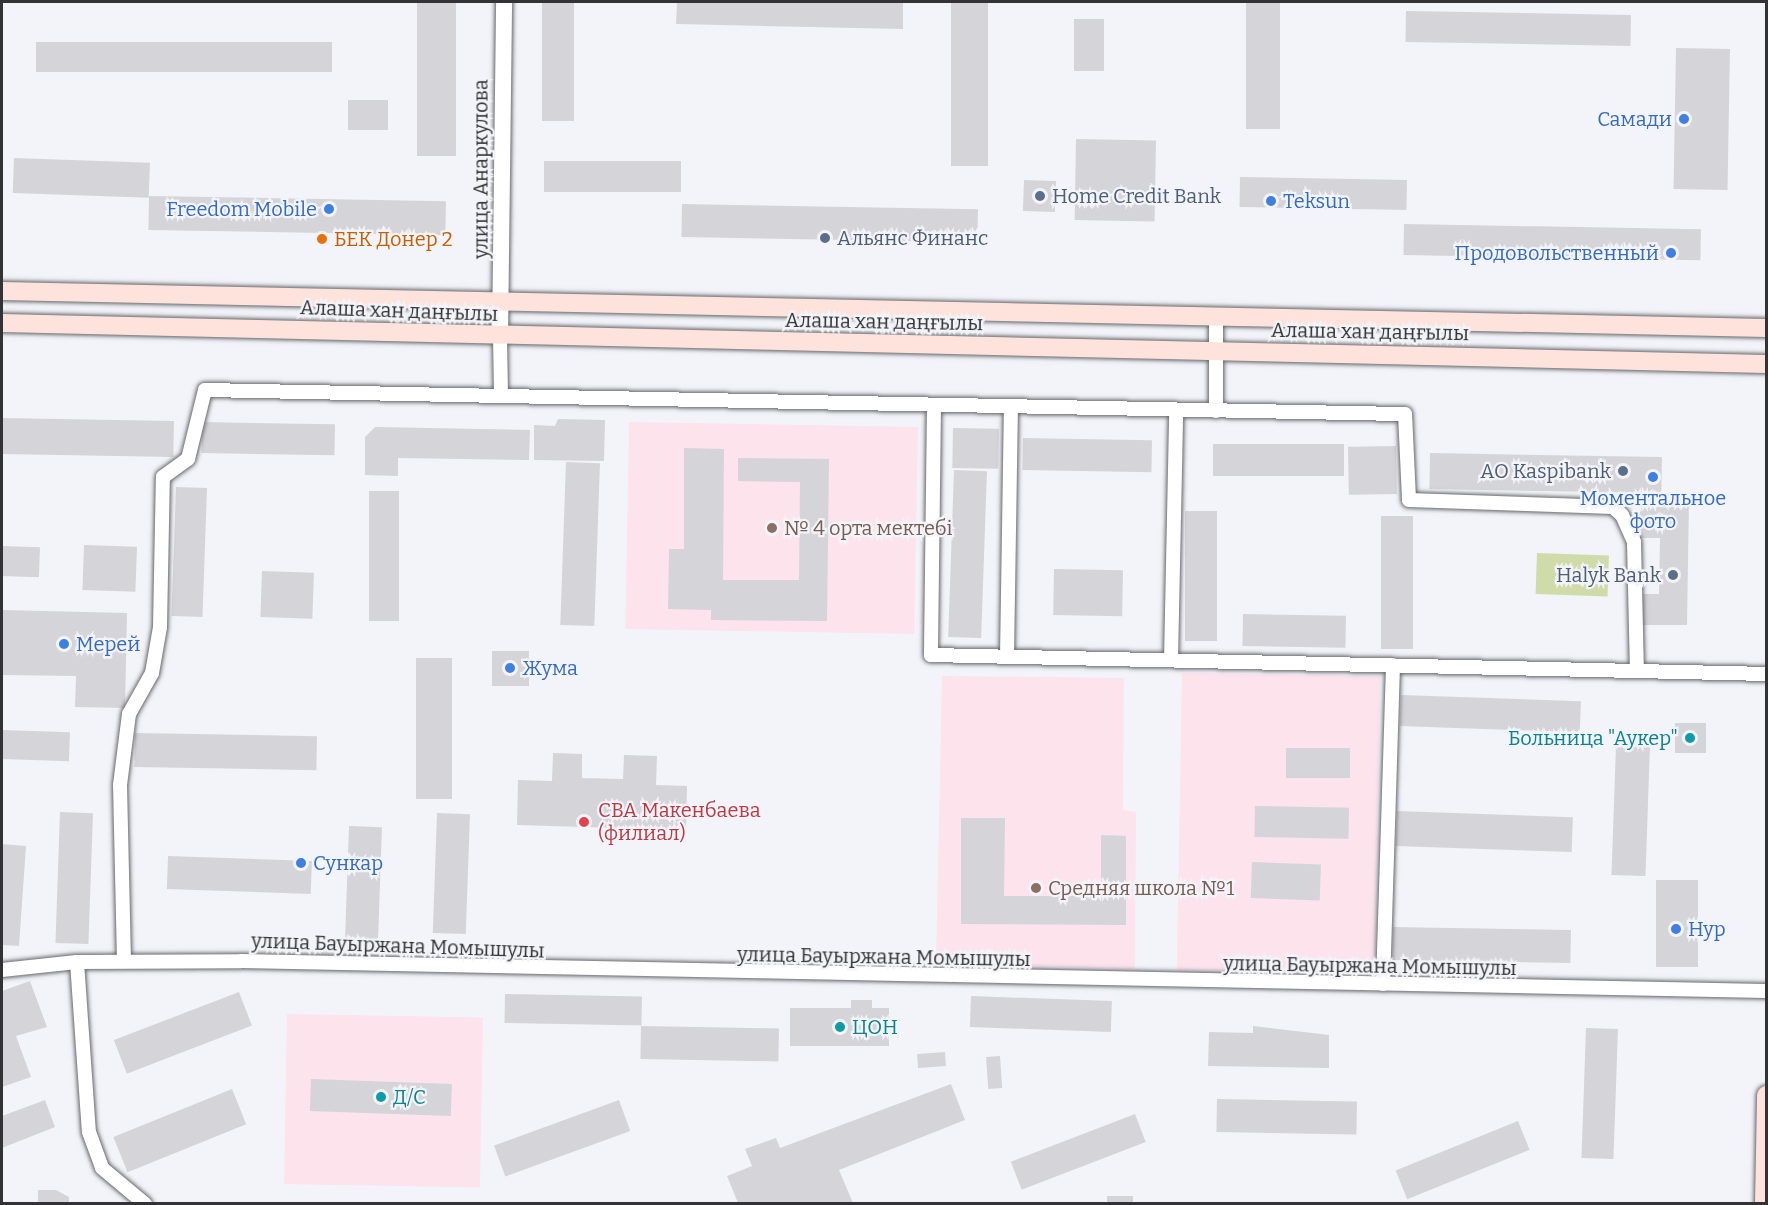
<!DOCTYPE html>
<meta charset="utf-8">
<style>
body{margin:0}
#map{position:relative;width:1768px;height:1205px;overflow:hidden;background:#f3f4f9;font-family:Bitter,serif}
div>[style]{position:absolute}
.education>*{inset:0;background:#fce3ec;transform-origin:0 0}
.green>*{inset:0;background:#d0dbaa;transform-origin:0 0}
.building>*{inset:0;background:#d5d4d9;transform-origin:0 0}
.roads{filter:drop-shadow(0 0 2px #67686c) drop-shadow(0 0 2px #67686c)}
.minor>*{height:14px;margin:-7px;padding:0 7px;transform-origin:7px;border-radius:7px;background:#fff}
.tertiary>*{height:16px;margin:-8px;padding:0 8px;transform-origin:8px;border-radius:8px;background:#fff}
.secondary>*{height:18px;margin:-9px;padding:0 9px;transform-origin:9px;border-radius:9px;background:#fee3dc}
.dots>*{width:16px;height:16px;translate:-50% -50%;box-sizing:border-box;border:3px solid #f3f4f9;border-radius:50%}
span{translate:-50% -50%;white-space:nowrap;text-align:center;line-height:1.15;-webkit-text-stroke:4.5px #f3f4f9;paint-order:stroke}
.shop-label{font-size:20px;color:#366cbe}
.right{translate:-100% -50%;text-align:right}
.left{translate:0 -50%;text-align:left}
.street-label{font-size:20px;color:#333335}
.service-label{font-size:20px;color:#4e5e75}
.food-label{font-size:20px;color:#c56008}
.education-label{font-size:20px;color:#785e54}
.culture-label{font-size:20px;color:#0d838f}
.health-label{font-size:20px;color:#be3a42}
.frame{position:absolute;inset:0;border:3px solid #333335;pointer-events:none}
</style>
<div id="map">
<div class="education">
<div style="left:629px;top:422px;width:289px;height:207px;rotate:1deg"></div>
<div style="left:1182px;top:673px;width:198px;height:297px;rotate:1deg"></div>
<div style="clip-path:polygon(942px 676px,1124px 678px,1123px 810px,1136px 812px,1135px 969px,936px 963px)"></div>
<div style="left:287px;top:1014px;width:196px;height:170px;rotate:1deg"></div>
</div>
<div class="green">
<div style="left:1537px;top:553px;width:72px;height:41px;rotate:2deg"></div>
</div>
<div class="building">
<div style="left:417px;top:2px;width:39px;height:154px"></div>
<div style="left:542px;top:2px;width:32px;height:119px"></div>
<div style="clip-path:polygon(677px 2px,903px 2px,903px 29px,676px 24px)"></div>
<div style="left:951px;top:2px;width:37px;height:164px"></div>
<div style="left:1246px;top:2px;width:34px;height:127px"></div>
<div style="left:1406px;top:11px;width:225px;height:31px;rotate:1deg"></div>
<div style="left:1074px;top:19px;width:30px;height:52px"></div>
<div style="left:36px;top:42px;width:296px;height:30px"></div>
<div style="left:1676px;top:48px;width:54px;height:141px;rotate:1deg"></div>
<div style="left:348px;top:100px;width:40px;height:30px"></div>
<div style="left:1076px;top:139px;width:80px;height:81px;rotate:1deg"></div>
<div style="left:14px;top:158px;width:136px;height:35px;rotate:2deg"></div>
<div style="left:544px;top:161px;width:137px;height:31px"></div>
<div style="left:1240px;top:177px;width:167px;height:30px;rotate:1deg"></div>
<div style="left:1024px;top:180px;width:32px;height:31px;rotate:2deg"></div>
<div style="left:149px;top:196px;width:297px;height:34px;rotate:1deg"></div>
<div style="left:682px;top:204px;width:296px;height:33px;rotate:1deg"></div>
<div style="left:1404px;top:224px;width:297px;height:31px;rotate:1deg"></div>
<div style="left:2px;top:418px;width:172px;height:36px;rotate:1deg"></div>
<div style="clip-path:polygon(558px 419px,605px 420px,604px 461px,534px 460px,534px 425px,555px 426px)"></div>
<div style="left:202px;top:422px;width:133px;height:31px;rotate:1deg"></div>
<div style="clip-path:polygon(375px 427px,530px 430px,529px 460px,398px 458px,398px 476px,365px 475px,365px 437px)"></div>
<div style="left:953px;top:428px;width:46px;height:40px;rotate:1deg"></div>
<div style="left:1023px;top:438px;width:129px;height:32px;rotate:1deg"></div>
<div style="left:1213px;top:444px;width:131px;height:32px"></div>
<div style="left:1396px;top:446px;width:48px;height:48px;rotate:89deg"></div>
<div style="clip-path:polygon(684px 448px,724px 449px,723px 580px,799px 580px,800px 482px,738px 481px,738px 458px,829px 459px,827px 621px,711px 620px,711px 610px,668px 609px,669px 549px,684px 549px)"></div>
<div style="left:1430px;top:453px;width:232px;height:36px;rotate:1deg"></div>
<div style="left:566px;top:462px;width:34px;height:163px;rotate:2deg"></div>
<div style="left:954px;top:470px;width:33px;height:167px;rotate:2deg"></div>
<div style="left:176px;top:487px;width:31px;height:129px;rotate:2deg"></div>
<div style="left:369px;top:491px;width:30px;height:130px"></div>
<div style="clip-path:polygon(1640px 500px,1689px 501px,1687px 625px,1639px 625px,1639px 594px,1659px 594px,1660px 538px,1639px 538px)"></div>
<div style="left:1185px;top:511px;width:32px;height:130px"></div>
<div style="left:1381px;top:516px;width:32px;height:133px"></div>
<div style="left:84px;top:545px;width:53px;height:45px;rotate:2deg"></div>
<div style="left:2px;top:546px;width:38px;height:30px;rotate:2deg"></div>
<div style="left:1054px;top:569px;width:69px;height:46px;rotate:1deg"></div>
<div style="left:262px;top:571px;width:52px;height:46px;rotate:2deg"></div>
<div style="clip-path:polygon(2px 610px,127px 613px,125px 708px,75px 707px,76px 676px,2px 675px)"></div>
<div style="left:1243px;top:614px;width:103px;height:32px;rotate:1deg"></div>
<div style="left:492px;top:651px;width:37px;height:35px"></div>
<div style="left:416px;top:658px;width:36px;height:141px"></div>
<div style="left:1401px;top:695px;width:180px;height:31px;rotate:2deg"></div>
<div style="left:1675px;top:723px;width:31px;height:30px"></div>
<div style="left:2px;top:730px;width:68px;height:29px;rotate:2deg"></div>
<div style="left:135px;top:733px;width:182px;height:34px;rotate:1deg"></div>
<div style="left:1616px;top:745px;width:34px;height:130px;rotate:2deg"></div>
<div style="left:1286px;top:748px;width:64px;height:30px"></div>
<div style="clip-path:polygon(553px 753px,582px 754px,582px 778px,623px 779px,624px 755px,657px 756px,656px 785px,687px 786px,686px 830px,517px 825px,518px 780px,552px 781px)"></div>
<div style="left:1255px;top:806px;width:94px;height:31px;rotate:1deg"></div>
<div style="left:1397px;top:811px;width:176px;height:35px;rotate:2deg"></div>
<div style="left:60px;top:812px;width:33px;height:131px;rotate:2deg"></div>
<div style="left:437px;top:813px;width:33px;height:120px;rotate:2deg"></div>
<div style="clip-path:polygon(961px 818px,1005px 818px,1004px 896px,1101px 896px,1101px 835px,1126px 836px,1126px 925px,961px 924px)"></div>
<div style="left:349px;top:826px;width:33px;height:120px;rotate:2deg"></div>
<div style="clip-path:polygon(2px 844px,26px 846px,19px 946px,2px 945px)"></div>
<div style="left:168px;top:856px;width:144px;height:33px;rotate:2deg"></div>
<div style="left:1252px;top:862px;width:69px;height:36px;rotate:2deg"></div>
<div style="left:1656px;top:880px;width:42px;height:87px"></div>
<div style="left:1393px;top:927px;width:178px;height:33px;rotate:1deg"></div>
<div style="clip-path:polygon(30px 981px,47px 1027px,16px 1036px,31px 1077px,2px 1087px,2px 991px)"></div>
<div style="left:239px;top:992px;width:36px;height:134px;rotate:69deg"></div>
<div style="left:505px;top:994px;width:137px;height:29px;rotate:1deg"></div>
<div style="left:971px;top:996px;width:141px;height:31px;rotate:2deg"></div>
<div style="clip-path:polygon(851px 1000px,872px 1000px,872px 1008px,889px 1008px,889px 1046px,790px 1046px,790px 1008px,851px 1008px)"></div>
<div style="left:641px;top:1026px;width:138px;height:33px;rotate:1deg"></div>
<div style="clip-path:polygon(1253px 1026px,1329px 1035px,1329px 1068px,1208px 1066px,1209px 1032px,1253px 1033px)"></div>
<div style="left:1586px;top:1028px;width:32px;height:130px;rotate:2deg"></div>
<div style="left:945px;top:1052px;width:14px;height:28px;rotate:86deg"></div>
<div style="left:1000px;top:1056px;width:32px;height:14px;rotate:86deg"></div>
<div style="left:311px;top:1079px;width:141px;height:32px;rotate:2deg"></div>
<div style="clip-path:polygon(951px 1084px,965px 1120px,839px 1170px,853px 1203px,738px 1203px,727px 1176px,752px 1166px,745px 1149px,776px 1138px,780px 1148px)"></div>
<div style="left:232px;top:1089px;width:38px;height:128px;rotate:68deg"></div>
<div style="left:1217px;top:1099px;width:140px;height:33px;rotate:1deg"></div>
<div style="clip-path:polygon(45px 1100px,55px 1127px,2px 1148px,2px 1116px)"></div>
<div style="left:619px;top:1100px;width:33px;height:133px;rotate:70deg"></div>
<div style="left:1135px;top:1114px;width:30px;height:133px;rotate:69deg"></div>
<div style="left:1518px;top:1121px;width:31px;height:132px;rotate:68deg"></div>
<div style="clip-path:polygon(38px 1190px,56px 1190px,69px 1197px,69px 1203px,38px 1203px)"></div>
<div style="left:1107px;top:1196px;width:26px;height:7px"></div>
</div>
<div class="roads">
<div class="minor">
<div style="left:1216px;top:319px;width:92px;rotate:90deg"></div>
<div style="left:500px;top:337px;width:58px;rotate:89deg"></div>
<div style="left:934px;top:405px;width:250px;rotate:90.7deg"></div>
<div style="left:931px;top:655px;width:835px;rotate:1.3deg"></div>
<div style="left:1007px;top:657px;width:250px;rotate:-89.1deg"></div>
<div style="left:1171px;top:660px;width:249px;rotate:-88.8deg"></div>
<div style="left:124px;top:961px;width:176px;rotate:-91.3deg"></div>
<div style="left:120px;top:785px;width:72px;rotate:-82.8deg"></div>
<div style="left:129px;top:714px;width:47px;rotate:-60.7deg"></div>
<div style="left:152px;top:673px;width:47px;rotate:-80.1deg"></div>
<div style="left:160px;top:627px;width:150px;rotate:-88.9deg"></div>
<div style="left:163px;top:477px;width:31px;rotate:-36deg"></div>
<div style="left:188px;top:459px;width:71px;rotate:-76.2deg"></div>
<div style="left:205px;top:390px;width:1200px;rotate:1.15deg"></div>
<div style="left:1405px;top:414px;width:86px;rotate:87.3deg"></div>
<div style="left:1409px;top:500px;width:204px;rotate:2deg"></div>
<div style="left:1613px;top:507px;width:12px;rotate:42deg"></div>
<div style="left:1622px;top:515px;width:30px;rotate:66deg"></div>
<div style="left:1634px;top:542px;width:129px;rotate:88.7deg"></div>
<div style="left:77px;top:962px;width:170px;rotate:86deg"></div>
<div style="left:89px;top:1132px;width:38px;rotate:70deg"></div>
<div style="left:102px;top:1168px;width:56px;rotate:39.9deg"></div>
<div style="left:2px;top:970px;width:75px;rotate:-6.1deg"></div>
<div style="left:77px;top:962px;width:164px;rotate:-0.3deg"></div>
<div style="left:241px;top:961px;width:1525px;rotate:1.13deg"></div>
<div style="left:1383px;top:984px;width:319px;rotate:-88.2deg"></div>
</div>
<div class="tertiary">
<div style="left:500px;top:337px;width:335px;rotate:-89.3deg"></div>
</div>
<div class="secondary">
<div style="left:2px;top:291px;width:1764px;rotate:1.2deg"></div>
<div style="left:2px;top:323px;width:1764px;rotate:1.33deg"></div>
<div style="left:1764px;top:1204px;width:109px;rotate:-88.9deg"></div>
</div>
</div>
<div class="dots">
<div style="left:1684px;top:119px;background:#3f7fe0"></div>
<div style="left:1040px;top:196px;background:#5c6f8a"></div>
<div style="left:1271px;top:201px;background:#3f7fe0"></div>
<div style="left:329px;top:209px;background:#3f7fe0"></div>
<div style="left:825px;top:238px;background:#5c6f8a"></div>
<div style="left:322px;top:239px;background:#e8710a"></div>
<div style="left:1671px;top:253px;background:#3f7fe0"></div>
<div style="left:1623px;top:471px;background:#5c6f8a"></div>
<div style="left:1653px;top:477px;background:#3f7fe0"></div>
<div style="left:772px;top:528px;background:#8d6e63"></div>
<div style="left:1673px;top:575px;background:#5c6f8a"></div>
<div style="left:64px;top:644px;background:#3f7fe0"></div>
<div style="left:510px;top:668px;background:#3f7fe0"></div>
<div style="left:1690px;top:738px;background:#0f9aa8"></div>
<div style="left:584px;top:822px;background:#e0444e"></div>
<div style="left:301px;top:863px;background:#3f7fe0"></div>
<div style="left:1036px;top:888px;background:#8d6e63"></div>
<div style="left:1676px;top:929px;background:#3f7fe0"></div>
<div style="left:840px;top:1027px;background:#0f9aa8"></div>
<div style="left:381px;top:1097px;background:#0f9aa8"></div>
</div>
<div class="shop-label">
<span class="right" style="left:1672px;top:119px">Самади</span>
<span class="left" style="left:1283px;top:201px">Teksun</span>
<span class="right" style="left:317px;top:209px">Freedom Mobile</span>
<span class="right" style="left:1659px;top:253px">Продовольственный</span>
<span style="left:1653px;top:510px">Моментальное<br>фото</span>
<span class="left" style="left:76px;top:644px">Мерей</span>
<span class="left" style="left:522px;top:668px">Жума</span>
<span class="left" style="left:313px;top:863px">Сункар</span>
<span class="left" style="left:1688px;top:929px">Нур</span>
</div>
<div class="street-label">
<span style="left:481px;top:169px;rotate:-90deg">улица Анаркулова</span>
<span style="left:399px;top:311px;rotate:2deg">Алаша хан даңғылы</span>
<span style="left:884px;top:322px;rotate:1deg">Алаша хан даңғылы</span>
<span style="left:1370px;top:332px;rotate:1deg">Алаша хан даңғылы</span>
<span style="left:398px;top:946px;rotate:2deg">улица Бауыржана Момышулы</span>
<span style="left:884px;top:957px;rotate:1deg">улица Бауыржана Момышулы</span>
<span style="left:1370px;top:966px;rotate:1deg">улица Бауыржана Момышулы</span>
</div>
<div class="service-label">
<span class="left" style="left:1052px;top:196px">Home Credit Bank</span>
<span class="left" style="left:837px;top:238px">Альянс Финанс</span>
<span class="right" style="left:1611px;top:471px">AO Kaspibank</span>
<span class="right" style="left:1661px;top:575px">Halyk Bank</span>
</div>
<div class="food-label">
<span class="left" style="left:334px;top:239px">БЕК Донер 2</span>
</div>
<div class="education-label">
<span class="left" style="left:784px;top:528px">№ 4 орта мектебі</span>
<span class="left" style="left:1048px;top:888px">Средняя школа №1</span>
</div>
<div class="culture-label">
<span class="right" style="left:1678px;top:738px">Больница "Аукер"</span>
<span class="left" style="left:852px;top:1027px">ЦОН</span>
<span class="left" style="left:393px;top:1097px">Д/С</span>
</div>
<div class="health-label">
<span class="left" style="left:598px;top:822px">СВА Макенбаева<br>(филиал)</span>
</div>
<div class="frame"></div>
</div>
